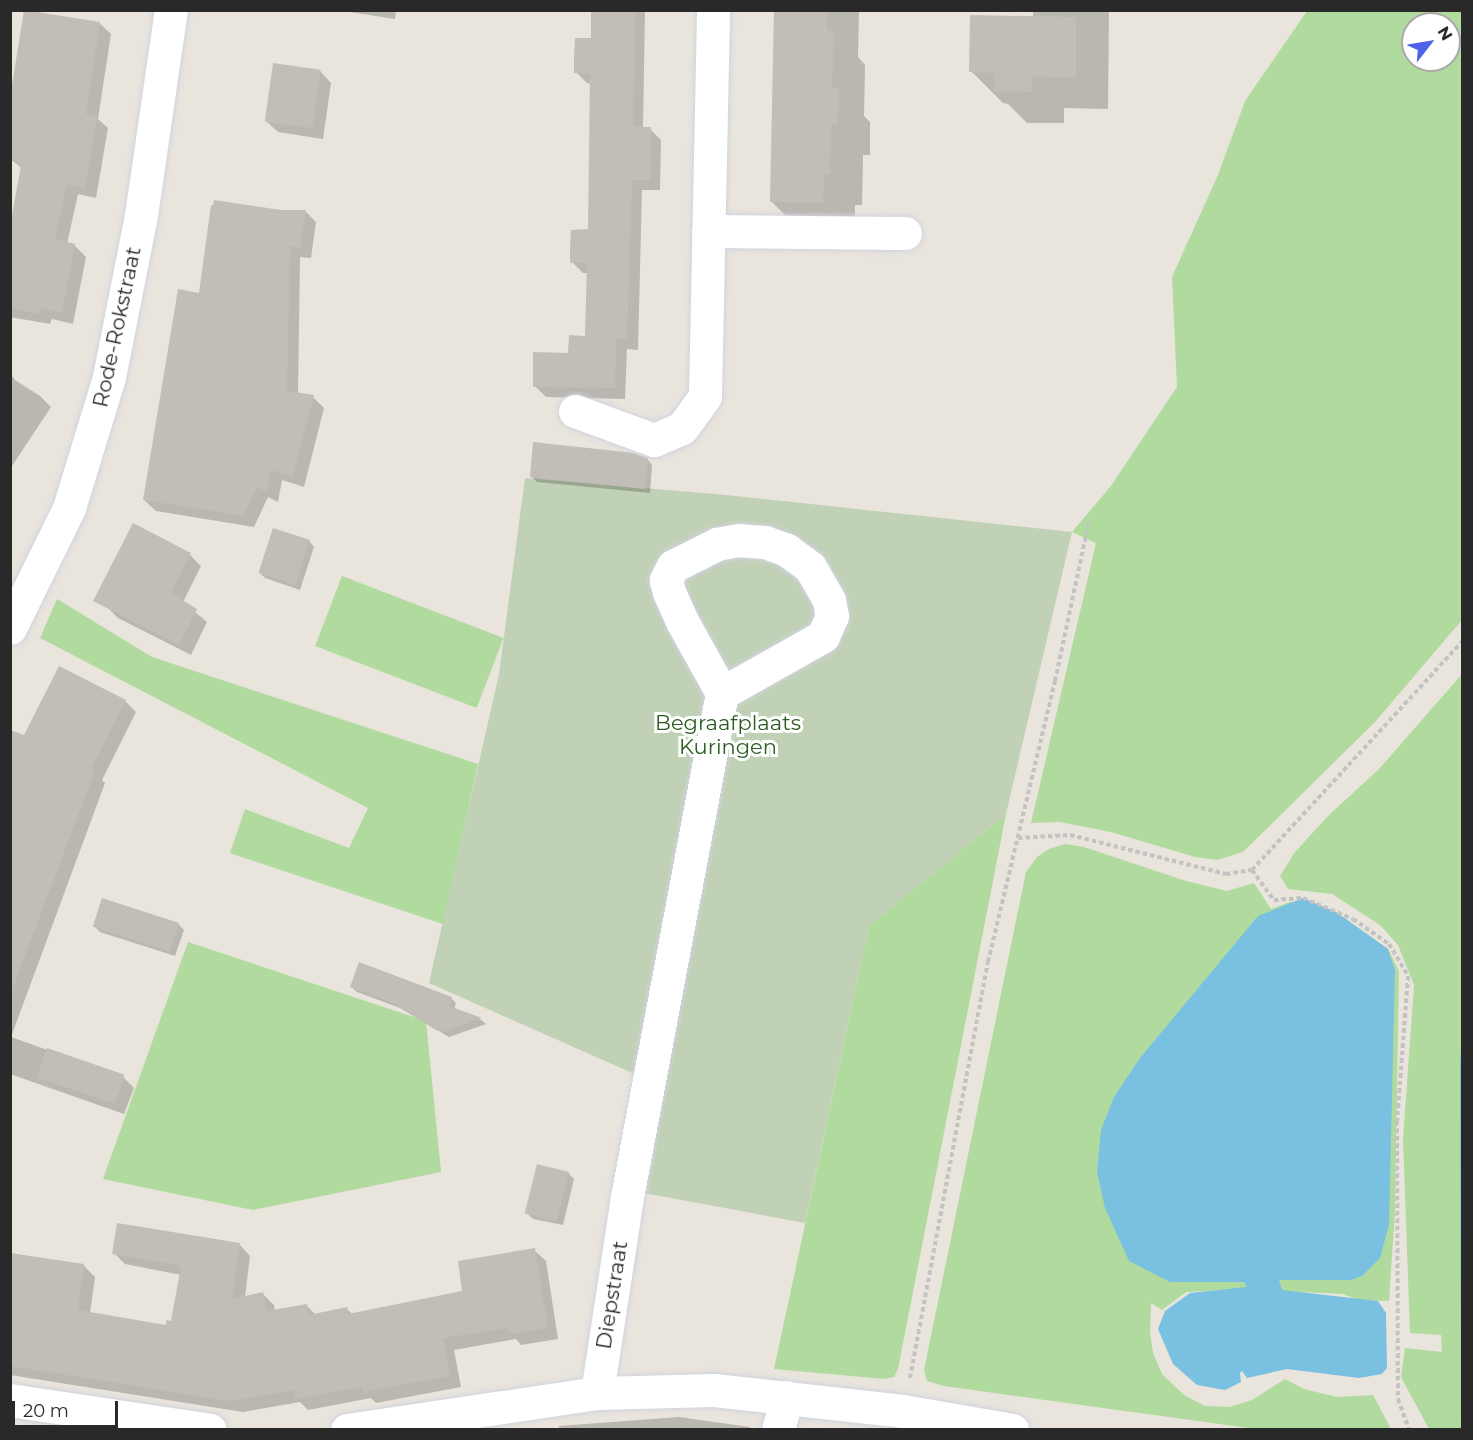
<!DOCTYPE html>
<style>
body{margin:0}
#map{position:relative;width:1473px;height:1440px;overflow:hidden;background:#e9e4dc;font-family:Montserrat,sans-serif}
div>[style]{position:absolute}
.green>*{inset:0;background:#b0da9e;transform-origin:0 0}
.cemetery>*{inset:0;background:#c1d1b5}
.water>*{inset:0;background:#7ac0e0}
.shadow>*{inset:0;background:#0003}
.building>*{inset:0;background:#c2beb7;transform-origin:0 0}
.path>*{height:4px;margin-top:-2px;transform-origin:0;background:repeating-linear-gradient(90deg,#c3c3c3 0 4.5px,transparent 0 7.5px)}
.roads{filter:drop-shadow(0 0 2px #d1d3e0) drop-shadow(0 0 2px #d1d3e0)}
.minor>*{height:33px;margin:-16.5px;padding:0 16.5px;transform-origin:16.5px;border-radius:16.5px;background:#fff}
span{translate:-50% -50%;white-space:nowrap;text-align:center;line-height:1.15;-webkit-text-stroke:6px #fff;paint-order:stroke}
.street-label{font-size:21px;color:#292929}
.park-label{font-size:21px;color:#2b5d21}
.frame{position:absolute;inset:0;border:12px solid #292929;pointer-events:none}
.north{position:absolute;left:1401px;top:12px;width:60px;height:60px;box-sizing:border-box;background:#fff;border:2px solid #a9a9a9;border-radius:50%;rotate:59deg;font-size:16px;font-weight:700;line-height:24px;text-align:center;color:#292929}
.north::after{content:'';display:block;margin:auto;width:21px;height:27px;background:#4d62e5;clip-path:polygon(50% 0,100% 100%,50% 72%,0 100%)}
.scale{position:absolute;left:12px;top:1401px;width:106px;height:27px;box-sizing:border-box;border:3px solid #292929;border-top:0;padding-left:8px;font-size:18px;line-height:21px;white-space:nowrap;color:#292929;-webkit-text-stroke:4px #fff;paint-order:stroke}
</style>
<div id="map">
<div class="green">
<div style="clip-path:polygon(evenodd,1307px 11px,1462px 11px,1462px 620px,1375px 722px,1243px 852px,1217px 860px,1195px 857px,1111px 832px,1060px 822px,1031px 823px,1096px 543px,1072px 532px,1111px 486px,1177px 387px,1172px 277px,1218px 175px,1245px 101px,1307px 11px,1413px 24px,1449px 24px,1449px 60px,1413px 60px,1413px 24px)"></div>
<div style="left:342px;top:576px;width:173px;height:75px;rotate:21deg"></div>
<div style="clip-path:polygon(57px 599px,152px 657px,478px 764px,443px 924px,230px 853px,245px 809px,349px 848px,368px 808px,40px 638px)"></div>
<div style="clip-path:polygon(1462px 674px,1461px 1429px,1429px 1429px,1401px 1377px,1405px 1348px,1442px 1352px,1441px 1335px,1410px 1333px,1403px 1139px,1414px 985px,1398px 945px,1380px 925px,1332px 894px,1288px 889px,1280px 876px,1295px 852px,1329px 815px,1379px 769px)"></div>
<div style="clip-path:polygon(1006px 814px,898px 1369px,894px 1377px,884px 1379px,774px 1369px,869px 926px)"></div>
<div style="clip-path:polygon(1065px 844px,1084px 847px,1186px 881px,1227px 891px,1254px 883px,1271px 909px,1290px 902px,1313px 903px,1336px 912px,1388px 949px,1399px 971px,1395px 1211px,1389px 1301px,1359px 1300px,1343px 1294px,1240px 1289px,1186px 1292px,1162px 1310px,1151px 1303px,1150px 1332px,1153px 1353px,1162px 1374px,1184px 1395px,1205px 1406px,1229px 1407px,1252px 1400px,1285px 1379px,1304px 1389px,1337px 1397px,1373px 1395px,1391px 1429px,1256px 1429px,944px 1386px,927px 1381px,924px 1370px,1026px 872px,1037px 857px,1049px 849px)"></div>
<div style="clip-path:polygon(188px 942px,426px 1021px,441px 1172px,253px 1210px,103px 1179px)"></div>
</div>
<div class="cemetery">
<div style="clip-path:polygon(525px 478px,726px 495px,1072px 532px,1006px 814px,869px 926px,805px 1223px,617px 1188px,639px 1076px,429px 983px,499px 674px)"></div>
</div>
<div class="water">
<div style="clip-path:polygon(1303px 898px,1336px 912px,1388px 949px,1395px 970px,1389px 1225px,1380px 1258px,1362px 1276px,1351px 1280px,1279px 1280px,1282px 1290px,1378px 1301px,1386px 1313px,1387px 1368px,1382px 1374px,1359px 1378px,1287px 1369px,1247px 1378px,1242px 1371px,1240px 1373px,1241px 1382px,1225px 1390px,1197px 1385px,1173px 1364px,1158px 1329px,1165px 1311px,1190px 1293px,1247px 1287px,1244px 1282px,1170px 1282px,1129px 1261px,1105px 1208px,1097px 1172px,1101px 1130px,1114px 1097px,1140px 1058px,1258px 916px)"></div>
<div style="clip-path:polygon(1462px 1026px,1462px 1429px,1461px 1430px,1460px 1067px)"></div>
</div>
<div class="shadow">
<div style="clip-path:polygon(337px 10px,396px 10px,395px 19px)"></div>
<div style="clip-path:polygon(592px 10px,645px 10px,643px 128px,650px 129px,661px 140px,660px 190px,642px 190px,638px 350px,627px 349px,625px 399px,546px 397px,535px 386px,587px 337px,588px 273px,583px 273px,572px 262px,589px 230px,591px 84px,587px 83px,576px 72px,591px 39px)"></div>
<div style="clip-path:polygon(776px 10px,859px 10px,858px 57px,865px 65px,864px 116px,870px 122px,870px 155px,863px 155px,862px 205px,855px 205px,855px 235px,804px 234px,772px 202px)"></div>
<div style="clip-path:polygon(1033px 10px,1109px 10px,1108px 109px,1064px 108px,1064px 123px,1027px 123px,1008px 104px,1003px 103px,971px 71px,1033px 18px)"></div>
<div style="clip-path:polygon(99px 23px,111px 34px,98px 119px,108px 128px,96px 198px,78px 194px,67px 244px,74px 245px,86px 257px,73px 324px,52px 319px,50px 324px,10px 317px,10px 237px,22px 168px,10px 159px,10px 109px)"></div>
<div style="clip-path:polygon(320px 71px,331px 83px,323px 139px,278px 132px,266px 121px)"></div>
<div style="clip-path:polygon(281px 211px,305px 211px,316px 222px,311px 258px,300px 257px,298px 394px,313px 397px,324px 408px,304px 487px,282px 480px,278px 502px,268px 497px,254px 527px,156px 511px,144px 500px,200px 295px)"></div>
<div style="clip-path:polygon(10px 373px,15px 380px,40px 396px,51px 407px,10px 469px)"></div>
<div style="clip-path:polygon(647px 459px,652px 465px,650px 493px,537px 482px,532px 477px)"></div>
<div style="clip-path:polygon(309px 541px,314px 547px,300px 590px,265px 578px,260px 573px)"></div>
<div style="clip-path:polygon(190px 555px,201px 566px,183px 602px,207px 622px,191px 655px,118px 618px,107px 607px)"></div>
<div style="clip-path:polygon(125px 701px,136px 712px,102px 780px,105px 783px,11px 1037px,123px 1077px,134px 1088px,124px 1114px,10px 1074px,10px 732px,24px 737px)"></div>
<div style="clip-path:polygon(178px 924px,184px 930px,175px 956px,100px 932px,95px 927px)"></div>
<div style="clip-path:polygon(351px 987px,451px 998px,456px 1003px,454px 1009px,481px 1020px,486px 1024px,449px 1037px,400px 1008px,357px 992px)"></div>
<div style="clip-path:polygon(568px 1173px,574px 1179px,563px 1225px,533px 1219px,528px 1214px)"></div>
<div style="clip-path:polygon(239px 1244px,250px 1256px,245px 1297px,263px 1294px,274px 1305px,275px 1311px,306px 1305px,316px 1315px,347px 1309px,353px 1315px,464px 1292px,534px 1250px,546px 1261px,558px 1339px,521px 1345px,516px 1339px,454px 1350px,461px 1387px,376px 1403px,371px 1398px,308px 1410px,300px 1402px,243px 1412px,10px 1375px,10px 1253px,84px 1266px,95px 1277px,90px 1313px,167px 1327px,172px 1322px,181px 1275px,125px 1264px,114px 1253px)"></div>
<div style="clip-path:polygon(679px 1417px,750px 1427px,752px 1430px,559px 1430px,559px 1426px)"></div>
</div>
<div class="building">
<div style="clip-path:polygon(24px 10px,100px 22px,86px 114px,97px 116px,85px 188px,67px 184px,55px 239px,75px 244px,62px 313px,40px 308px,39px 314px,10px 308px,10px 227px,21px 165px,10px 158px,10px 98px)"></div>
<div style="clip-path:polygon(591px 10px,635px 10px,633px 127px,651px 127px,650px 180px,632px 180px,627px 339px,616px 339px,615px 388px,533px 387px,533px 352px,568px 353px,569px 335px,585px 336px,587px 263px,570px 263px,570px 248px,571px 230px,588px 229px,590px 74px,574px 73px,574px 57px,575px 38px,591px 38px)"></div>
<div style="clip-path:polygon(774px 10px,827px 10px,827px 30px,834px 31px,832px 88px,839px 88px,838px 124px,831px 124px,830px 174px,824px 174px,823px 203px,770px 202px)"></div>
<div style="clip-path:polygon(970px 15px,1076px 17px,1076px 78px,1033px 76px,1032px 92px,994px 91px,994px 73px,969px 72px)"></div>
<div style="left:273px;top:63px;width:48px;height:59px;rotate:8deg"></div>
<div style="clip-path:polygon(214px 200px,281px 210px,306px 210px,300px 248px,290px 246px,287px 391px,314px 395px,293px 476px,271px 470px,267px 492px,257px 487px,243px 516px,143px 500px,178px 289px,199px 293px,211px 205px,213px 205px)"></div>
<div style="clip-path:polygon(533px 442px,634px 453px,648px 458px,645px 489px,530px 477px)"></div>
<div style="clip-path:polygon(133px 523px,191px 553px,171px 593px,197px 609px,179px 645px,93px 601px)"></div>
<div style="left:273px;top:528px;width:39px;height:47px;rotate:18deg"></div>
<div style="clip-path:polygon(59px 666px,126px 700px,91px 769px,95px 771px,13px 987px,10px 986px,10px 730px,24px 735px)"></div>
<div style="left:102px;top:898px;width:81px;height:30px;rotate:18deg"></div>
<div style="clip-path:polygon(359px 962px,452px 997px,449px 1006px,482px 1018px,443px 1032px,436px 1030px,393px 1003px,350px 987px)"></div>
<div style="left:47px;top:1048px;width:82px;height:31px;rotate:19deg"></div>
<div style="left:537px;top:1164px;width:33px;height:51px;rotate:14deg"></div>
<div style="clip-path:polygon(117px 1223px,240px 1243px,232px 1299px,263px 1292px,267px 1311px,307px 1304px,309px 1315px,347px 1307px,348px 1314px,462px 1291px,458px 1261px,535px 1248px,548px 1328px,509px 1334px,508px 1328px,443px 1338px,450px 1376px,363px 1392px,362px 1387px,296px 1399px,294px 1390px,229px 1401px,10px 1366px,10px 1253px,84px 1264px,78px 1310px,166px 1325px,166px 1320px,171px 1321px,181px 1266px,112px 1254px)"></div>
</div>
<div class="path">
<div style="left:1018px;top:838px;width:52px;rotate:-3.3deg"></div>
<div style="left:1070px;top:835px;width:161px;rotate:14deg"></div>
<div style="left:1226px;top:874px;width:26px;rotate:-9deg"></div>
<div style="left:1252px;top:870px;width:310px;rotate:-47.4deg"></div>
<div style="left:1252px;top:870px;width:37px;rotate:54deg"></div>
<div style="left:1274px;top:900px;width:29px;rotate:-4deg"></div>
<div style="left:1303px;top:898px;width:54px;rotate:22.8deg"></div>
<div style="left:1353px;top:919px;width:44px;rotate:34.8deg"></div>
<div style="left:1389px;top:944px;width:37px;rotate:59deg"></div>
<div style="left:1408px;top:976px;width:145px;rotate:94.3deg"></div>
<div style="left:1397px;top:1121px;width:278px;rotate:89.8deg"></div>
<div style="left:1398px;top:1399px;width:33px;rotate:70deg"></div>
<div style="left:910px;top:1378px;width:423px;rotate:-79.4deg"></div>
<div style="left:988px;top:962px;width:289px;rotate:-76.6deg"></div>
<div style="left:1055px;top:681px;width:164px;rotate:-78deg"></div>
</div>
<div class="roads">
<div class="minor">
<div style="left:708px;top:231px;width:197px;rotate:0.6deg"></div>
<div style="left:575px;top:411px;width:84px;rotate:20.2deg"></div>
<div style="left:654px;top:440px;width:30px;rotate:-23deg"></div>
<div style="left:682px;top:428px;width:39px;rotate:-54deg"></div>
<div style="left:705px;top:396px;width:386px;rotate:-88.8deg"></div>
<div style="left:10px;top:628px;width:134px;rotate:-63.8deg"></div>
<div style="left:69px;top:508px;width:137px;rotate:-73deg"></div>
<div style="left:109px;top:377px;width:165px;rotate:-78.8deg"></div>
<div style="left:141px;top:215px;width:207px;rotate:-81.7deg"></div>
<div style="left:597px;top:1393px;width:198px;rotate:-81.3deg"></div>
<div style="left:627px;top:1197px;width:513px;rotate:-79.33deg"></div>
<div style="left:722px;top:693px;width:116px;rotate:-29.4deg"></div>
<div style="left:823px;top:636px;width:22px;rotate:-66deg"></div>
<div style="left:832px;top:616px;width:16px;rotate:-101deg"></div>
<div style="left:829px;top:600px;width:38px;rotate:-120deg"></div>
<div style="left:810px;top:567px;width:29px;rotate:-144deg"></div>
<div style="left:787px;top:550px;width:23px;rotate:-160deg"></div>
<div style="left:765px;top:542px;width:26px;rotate:-176deg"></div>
<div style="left:739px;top:540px;width:22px;rotate:170deg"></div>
<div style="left:717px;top:544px;width:49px;rotate:153.4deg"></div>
<div style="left:673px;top:566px;width:16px;rotate:117deg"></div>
<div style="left:666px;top:580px;width:12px;rotate:76deg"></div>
<div style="left:669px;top:592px;width:34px;rotate:66deg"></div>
<div style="left:683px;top:623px;width:80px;rotate:60.9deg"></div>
<div style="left:10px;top:1400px;width:202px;rotate:8.5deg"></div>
<div style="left:347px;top:1430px;width:253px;rotate:-8.4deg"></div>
<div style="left:597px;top:1393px;width:117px;rotate:-1.5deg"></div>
<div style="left:714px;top:1390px;width:190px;rotate:6.3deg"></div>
<div style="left:903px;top:1411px;width:111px;rotate:9.9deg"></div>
<div style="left:778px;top:1430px;width:34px;rotate:-75deg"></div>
</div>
</div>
<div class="street-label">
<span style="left:117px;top:327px;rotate:-78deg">Rode-Rokstraat</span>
<span style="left:612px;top:1295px;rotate:-81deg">Diepstraat</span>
</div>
<div class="park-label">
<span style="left:728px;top:735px">Begraafplaats<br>Kuringen</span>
</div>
<div class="frame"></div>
<div class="north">N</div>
<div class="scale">20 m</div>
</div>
